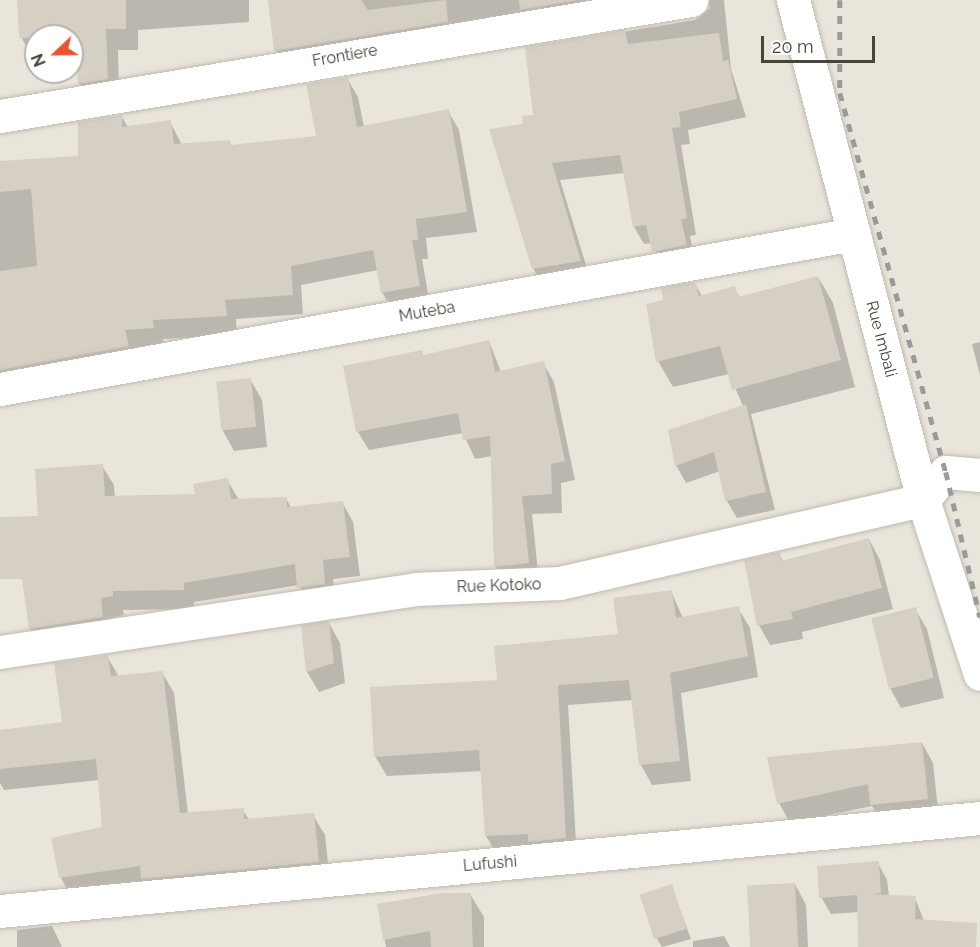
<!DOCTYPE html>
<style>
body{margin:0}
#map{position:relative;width:980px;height:947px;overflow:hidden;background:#f5f3ed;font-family:Raleway,sans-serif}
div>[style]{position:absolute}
.residential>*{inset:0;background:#e9e5db}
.shadow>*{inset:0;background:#0003}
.building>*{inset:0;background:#d6cfc3;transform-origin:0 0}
.roads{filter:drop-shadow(0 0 2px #c0bbb0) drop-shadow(0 0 2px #c0bbb0)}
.minor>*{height:33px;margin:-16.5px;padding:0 16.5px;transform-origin:16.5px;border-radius:16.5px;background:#fff}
.rail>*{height:4.5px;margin-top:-2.25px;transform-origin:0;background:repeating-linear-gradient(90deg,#9a9a9a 0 8px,transparent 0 16px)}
span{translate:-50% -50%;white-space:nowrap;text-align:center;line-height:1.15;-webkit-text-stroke:5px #fff;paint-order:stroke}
.street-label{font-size:16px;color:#49443a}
.north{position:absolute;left:24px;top:24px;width:60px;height:60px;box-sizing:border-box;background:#fff;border:2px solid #b6b4b0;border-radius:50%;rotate:248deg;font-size:16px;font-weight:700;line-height:24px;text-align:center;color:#49443a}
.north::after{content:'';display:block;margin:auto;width:21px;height:27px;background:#e95330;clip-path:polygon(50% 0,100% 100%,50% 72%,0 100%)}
.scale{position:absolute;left:761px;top:36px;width:114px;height:27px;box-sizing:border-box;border:3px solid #49443a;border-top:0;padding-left:8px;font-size:18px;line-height:21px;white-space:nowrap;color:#49443a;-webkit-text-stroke:4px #fff;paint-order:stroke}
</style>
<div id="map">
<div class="residential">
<div style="clip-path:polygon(evenodd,0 0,980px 0,980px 947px,0 947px,0 0,36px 36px,72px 36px,72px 72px,36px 72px,36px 36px)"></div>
</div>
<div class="shadow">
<div style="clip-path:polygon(19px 0,249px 0,249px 22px,138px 30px,138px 50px,118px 50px,119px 100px,92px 105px,79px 83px,79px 56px,72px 56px,72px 36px,36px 36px,33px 59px,21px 37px)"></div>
<div style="clip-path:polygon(269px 0,691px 0,286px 68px,276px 51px)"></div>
<div style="clip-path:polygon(702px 0,724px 0,731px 69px,746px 117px,688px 130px,690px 144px,681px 145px,696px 235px,690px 236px,696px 263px,664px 269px,652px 243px,644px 244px,634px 227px,624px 173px,560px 180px,590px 278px,543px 286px,533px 268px,524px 125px,535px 116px,526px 48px,695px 20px,710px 8px,709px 3px)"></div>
<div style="clip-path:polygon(347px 78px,358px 97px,364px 127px,448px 111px,459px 130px,477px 232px,426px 238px,428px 259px,422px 259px,430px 305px,393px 311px,382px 292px,378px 270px,301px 285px,303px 314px,236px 319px,237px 335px,163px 339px,164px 347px,0 394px,0 162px,80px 157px,121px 116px,128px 127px,170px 122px,182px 145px,229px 142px,232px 146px,318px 137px)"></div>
<div style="clip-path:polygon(818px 277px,833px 303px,855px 387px,751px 414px,775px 510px,737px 518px,727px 501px,720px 471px,686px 483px,676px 465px,743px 406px,729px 374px,673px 387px,658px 361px,665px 301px,695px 284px,702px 296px,734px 288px,740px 298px)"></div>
<div style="clip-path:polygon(489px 341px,501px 372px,543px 363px,554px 382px,575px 480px,561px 483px,562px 513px,532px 514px,539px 582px,506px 585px,496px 567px,492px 456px,475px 459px,463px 433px,369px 450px,358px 432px,423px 356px)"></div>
<div style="clip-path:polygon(980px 342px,980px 375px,972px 344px)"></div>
<div style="clip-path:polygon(250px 379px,262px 400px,267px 447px,234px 451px,223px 431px)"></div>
<div style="clip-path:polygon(102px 466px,114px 485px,115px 498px,197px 496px,227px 480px,239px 500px,286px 498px,291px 508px,342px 502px,353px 522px,360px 576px,333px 579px,336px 603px,310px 607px,299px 585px,194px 602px,194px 609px,123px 610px,124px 615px,111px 618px,113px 637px,41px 648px,30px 628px,39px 518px)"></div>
<div style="clip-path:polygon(869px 539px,880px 560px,893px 609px,802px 632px,803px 639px,770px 645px,759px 625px,779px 554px,784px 562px)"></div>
<div style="clip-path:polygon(671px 591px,683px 618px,738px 608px,750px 628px,758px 677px,681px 693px,691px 781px,652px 785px,641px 765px,633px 700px,568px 705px,577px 859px,498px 856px,486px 836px,482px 771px,387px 776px,375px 756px,498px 682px,620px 636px)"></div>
<div style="clip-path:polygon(915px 609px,927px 629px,944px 698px,901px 708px,890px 688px)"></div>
<div style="clip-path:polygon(329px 623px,340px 643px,345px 683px,319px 692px,307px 672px)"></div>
<div style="clip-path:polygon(107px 656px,119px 677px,162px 672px,174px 693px,188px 814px,243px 810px,249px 820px,313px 815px,325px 835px,330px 882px,72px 898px,61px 878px,104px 829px,99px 780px,4px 790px,0 783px,0 731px,64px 723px)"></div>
<div style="clip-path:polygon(922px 743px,933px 763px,939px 819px,883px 824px,872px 806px,790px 823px,779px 803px)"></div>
<div style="clip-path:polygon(878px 863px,887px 880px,889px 897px,915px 898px,924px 921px,958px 947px,860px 947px,859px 912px,831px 914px,821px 897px)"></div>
<div style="clip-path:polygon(795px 884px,806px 905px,808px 947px,751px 947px)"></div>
<div style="clip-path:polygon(671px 886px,691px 939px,662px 947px,657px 939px)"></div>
<div style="clip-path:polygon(470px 894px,484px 917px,484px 947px,386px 947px,379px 906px)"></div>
<div style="clip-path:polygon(52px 926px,62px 947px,17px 947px,17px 930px)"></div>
<div style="clip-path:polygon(724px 936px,730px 947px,693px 947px,693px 941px)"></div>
</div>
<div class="building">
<div style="clip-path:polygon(17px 0,126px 0,126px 29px,106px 29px,108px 79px,78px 84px,76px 34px,19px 38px)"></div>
<div style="clip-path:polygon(268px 0,361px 0,368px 10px,446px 0,448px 22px,274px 51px)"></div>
<div style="clip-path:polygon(519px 0,578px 0,520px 10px)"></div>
<div style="clip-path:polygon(625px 30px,628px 44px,719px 33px,723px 61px,728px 60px,737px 99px,679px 112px,681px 127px,672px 128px,687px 218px,681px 219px,687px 245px,652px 252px,646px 225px,633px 227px,620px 155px,552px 163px,581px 261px,532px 269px,489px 129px,523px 124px,522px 116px,533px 115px,525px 47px)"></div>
<div style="clip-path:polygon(348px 77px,357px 127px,449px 109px,467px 212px,416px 219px,418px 240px,412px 240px,420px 286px,381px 293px,373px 250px,291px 266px,293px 295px,225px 300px,227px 316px,153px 320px,154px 328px,125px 330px,129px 346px,0 370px,0 271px,37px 266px,31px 189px,0 192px,0 161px,78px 156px,78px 122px,122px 115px,122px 127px,171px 120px,174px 144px,230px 140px,231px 145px,316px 136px,306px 84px)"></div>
<div style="clip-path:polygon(818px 276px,841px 360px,732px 390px,720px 346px,656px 362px,646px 304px,663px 300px,661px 288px,695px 282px,699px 296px,735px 286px,738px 297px)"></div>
<div style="clip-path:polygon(489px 340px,495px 372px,544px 361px,565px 461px,551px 464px,552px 494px,522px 496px,529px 563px,494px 567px,490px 436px,463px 440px,458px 413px,356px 432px,343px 366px,422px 350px,423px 355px)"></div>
<div style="left:251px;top:378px;width:49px;height:35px;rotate:84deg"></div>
<div style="clip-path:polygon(746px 404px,766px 492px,725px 501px,714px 452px,675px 466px,668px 430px)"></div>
<div style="clip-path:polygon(103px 464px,105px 496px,195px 494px,193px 484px,228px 478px,231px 499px,287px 497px,287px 507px,343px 501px,350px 557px,323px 560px,325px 584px,297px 588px,295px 564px,184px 583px,184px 590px,113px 591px,113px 596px,101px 598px,103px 617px,29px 629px,22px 579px,0 579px,0 517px,38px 516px,35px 469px)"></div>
<div style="clip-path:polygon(869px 538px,882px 588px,791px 612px,793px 619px,757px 626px,744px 560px,780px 552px,781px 561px)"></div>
<div style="clip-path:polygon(672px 590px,676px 618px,739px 606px,748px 656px,670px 673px,680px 761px,639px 765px,629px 680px,558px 685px,566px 838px,528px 842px,528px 834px,485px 836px,479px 750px,374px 757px,370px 687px,497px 680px,494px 646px,618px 634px,613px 598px)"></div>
<div style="left:916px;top:607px;width:73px;height:46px;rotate:76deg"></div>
<div style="clip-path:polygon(329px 621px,334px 663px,306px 672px,301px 625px)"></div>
<div style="clip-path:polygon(108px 655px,111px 676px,163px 671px,180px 813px,244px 808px,244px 819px,314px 813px,319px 862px,141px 879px,140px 866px,59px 878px,51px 838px,102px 827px,96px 759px,0 769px,0 730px,62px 722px,54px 663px)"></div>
<div style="clip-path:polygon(922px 742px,928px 799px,870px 805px,868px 784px,777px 804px,767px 757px)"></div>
<div style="clip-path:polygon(879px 861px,881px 893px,870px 894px,916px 896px,915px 919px,977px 923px,976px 947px,858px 947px,857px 895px,819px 898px,817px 866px)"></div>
<div style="left:795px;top:883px;width:64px;height:48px;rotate:87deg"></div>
<div style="left:672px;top:884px;width:47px;height:34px;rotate:72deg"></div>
<div style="clip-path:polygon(442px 893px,471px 893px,473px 947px,431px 947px,430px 931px,383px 940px,377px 904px)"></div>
</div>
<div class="roads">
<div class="minor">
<div style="left:793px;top:0;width:517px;rotate:75.43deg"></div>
<div style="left:923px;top:500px;width:183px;rotate:71.9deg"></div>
<div style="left:0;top:116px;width:701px;rotate:-9.53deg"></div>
<div style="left:0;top:389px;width:868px;rotate:-10.29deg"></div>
<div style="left:0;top:652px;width:420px;rotate:-8.6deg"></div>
<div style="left:415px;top:589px;width:145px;rotate:-2.4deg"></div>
<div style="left:560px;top:583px;width:372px;rotate:-12.9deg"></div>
<div style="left:923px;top:500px;width:36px;rotate:-51deg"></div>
<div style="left:946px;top:472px;width:34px;rotate:5deg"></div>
<div style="left:0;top:911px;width:984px;rotate:-5.42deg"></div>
</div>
</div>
<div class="rail">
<div style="left:840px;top:0;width:93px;rotate:90deg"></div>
<div style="left:840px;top:93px;width:394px;rotate:74.4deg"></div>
<div style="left:946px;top:472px;width:149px;rotate:76.8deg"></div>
</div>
<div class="street-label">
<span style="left:345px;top:56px;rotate:-10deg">Frontiere</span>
<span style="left:427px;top:312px;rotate:-10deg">Muteba</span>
<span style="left:881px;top:339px;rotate:75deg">Rue Imbali</span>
<span style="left:499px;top:586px;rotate:-2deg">Rue Kotoko</span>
<span style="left:490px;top:864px;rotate:-5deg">Lufushi</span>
</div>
<div class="north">N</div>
<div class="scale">20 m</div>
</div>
